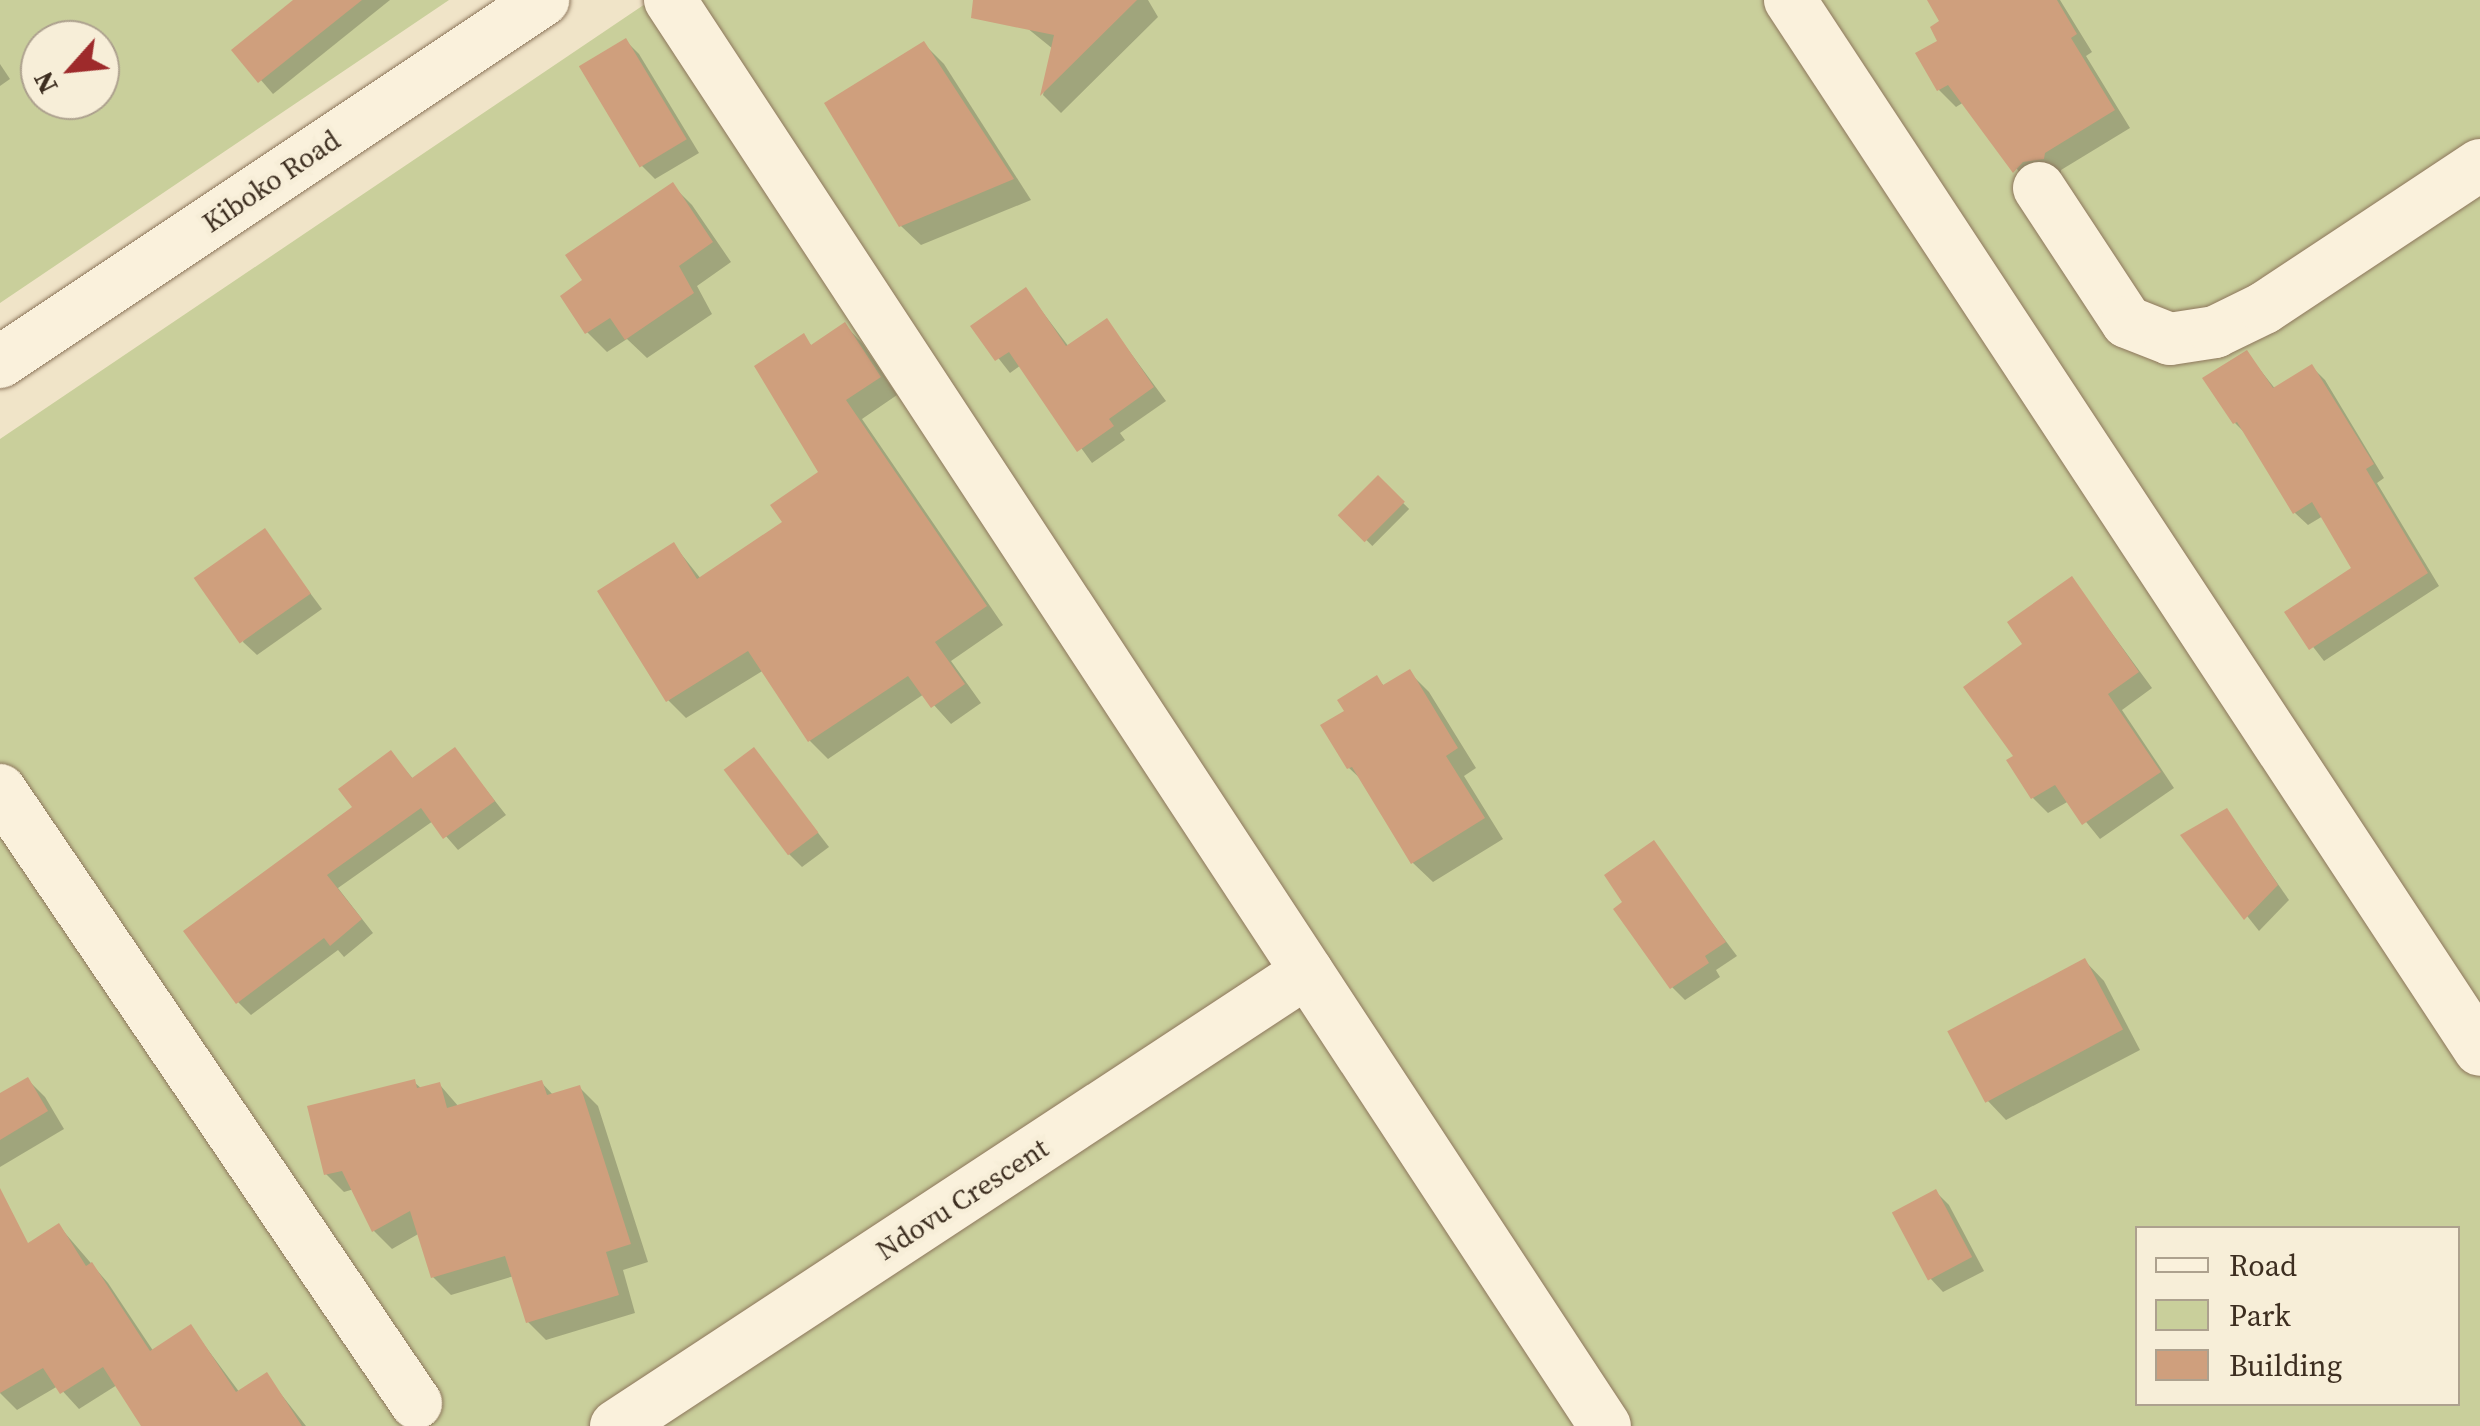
<!DOCTYPE html>
<style>
body{margin:0}
#map{position:relative;width:2480px;height:1426px;overflow:hidden;background:#f0e4c8;font-family:"Source Serif 4",serif}
div>[style]{position:absolute}
.green>*{inset:0;background:#c9cf9b}
.shadow>*{inset:0;background:#0003;transform-origin:0 0}
.building>*{inset:0;background:#cf9f7d;transform-origin:0 0}
.roads{filter:drop-shadow(0 0 2px #8d765c) drop-shadow(0 0 2px #8d765c)}
.minor>*{height:52px;margin:-26px;padding:0 26px;transform-origin:26px;border-radius:26px;background:#faf1dc}
span{translate:-50% -50%;white-space:nowrap;text-align:center;line-height:1.15;-webkit-text-stroke:9px #f7eed8;paint-order:stroke}
.street-label{font-size:28px;color:#3d2e20}
.legend{position:absolute;left:2135px;top:1226px;width:325px;height:180px;box-sizing:border-box;background:#f7eed8;border:2px solid #ada18e;margin:0;padding:12px 18px;list-style:none;font-size:30px;color:#3d2e20}
.legend li{display:flex;align-items:center;gap:20px;height:50px}
.legend b{width:50px;border:2px solid #ada18e}
.north{position:absolute;left:20px;top:20px;width:100px;height:100px;box-sizing:border-box;background:#f7eed8;border:2px solid #ada18e;border-radius:50%;rotate:243deg;font-size:28px;font-weight:700;line-height:40px;text-align:center;color:#3d2e20}
.north::after{content:'';display:block;margin:auto;width:35px;height:45px;background:#9e2a2b;clip-path:polygon(50% 0,100% 100%,50% 72%,0 100%)}
</style>
<div id="map">
<div class="green">
<div style="clip-path:polygon(evenodd,0 0,449px 0,0 303px,0 0,40px 40px,100px 40px,100px 100px,40px 100px,40px 40px)"></div>
<div style="clip-path:polygon(evenodd,651px 0,2480px 0,2480px 1426px,0 1426px,0 439px,651px 0,2138px 1228px,2458px 1228px,2458px 1404px,2138px 1404px,2138px 1228px)"></div>
</div>
<div class="shadow">
<div style="clip-path:polygon(297px 0,390px 0,273px 94px,235px 50px)"></div>
<div style="clip-path:polygon(1011px 0,1148px 0,1158px 17px,1061px 113px,1043px 95px,1053px 49px,1027px 28px)"></div>
<div style="clip-path:polygon(1930px 0,2060px 0,2092px 52px,2086px 56px,2130px 128px,2061px 170px,2061px 176px,2032px 188px,1964px 102px,1956px 107px,1939px 90px,1943px 22px)"></div>
<div style="clip-path:polygon(626px 41px,639px 54px,699px 153px,655px 179px,642px 166px,582px 68px)"></div>
<div style="clip-path:polygon(924px 44px,944px 64px,1031px 200px,921px 245px,901px 226px)"></div>
<div style="clip-path:polygon(0 64px,10px 79px,0 86px)"></div>
<div style="clip-path:polygon(672px 185px,692px 205px,731px 262px,697px 286px,712px 314px,647px 358px,627px 339px,607px 352px,587px 332px,585px 281px)"></div>
<div style="clip-path:polygon(1026px 290px,1069px 347px,1107px 321px,1166px 401px,1120px 433px,1125px 440px,1092px 463px,1021px 365px,1010px 373px,974px 327px)"></div>
<div style="clip-path:polygon(845px 325px,862px 343px,897px 395px,862px 419px,1003px 625px,951px 661px,981px 703px,951px 724px,924px 694px,828px 759px,810px 741px,764px 670px,686px 718px,668px 700px,674px 545px,701px 579px,785px 523px,821px 473px,803px 337px,813px 347px)"></div>
<div style="clip-path:polygon(2247px 353px,2276px 390px,2312px 367px,2325px 380px,2384px 478px,2377px 483px,2439px 586px,2324px 661px,2287px 613px,2354px 569px,2323px 516px,2308px 525px,2295px 513px,2249px 437px,2235px 423px)"></div>
<div style="left:1378px;top:478px;width:44px;height:52px;rotate:45deg"></div>
<div style="clip-path:polygon(264px 531px,322px 609px,257px 655px,243px 642px)"></div>
<div style="clip-path:polygon(2072px 579px,2152px 688px,2122px 710px,2174px 788px,2100px 839px,2069px 801px,2048px 813px,2033px 798px,2016px 756px,2025px 645px)"></div>
<div style="clip-path:polygon(1409px 672px,1429px 692px,1476px 768px,1464px 776px,1503px 839px,1433px 882px,1413px 863px,1365px 783px,1349px 768px,1347px 711px,1377px 678px,1385px 687px)"></div>
<div style="clip-path:polygon(455px 750px,506px 815px,458px 850px,433px 821px,338px 888px,373px 933px,344px 957px,338px 950px,251px 1015px,238px 1002px,391px 753px,414px 780px)"></div>
<div style="clip-path:polygon(754px 750px,829px 847px,802px 867px,789px 854px)"></div>
<div style="clip-path:polygon(2227px 811px,2289px 900px,2259px 931px,2184px 836px)"></div>
<div style="clip-path:polygon(1653px 844px,1737px 956px,1716px 970px,1720px 977px,1685px 1000px,1672px 987px,1626px 903px)"></div>
<div style="clip-path:polygon(2085px 961px,2104px 981px,2140px 1050px,2006px 1120px,1987px 1100px)"></div>
<div style="clip-path:polygon(28px 1080px,45px 1097px,64px 1129px,0 1167px,0 1095px)"></div>
<div style="clip-path:polygon(414px 1082px,422px 1089px,440px 1085px,459px 1107px,541px 1082px,554px 1096px,580px 1088px,598px 1106px,648px 1262px,623px 1270px,635px 1313px,546px 1340px,528px 1322px,514px 1276px,451px 1295px,433px 1277px,420px 1233px,392px 1249px,374px 1231px,354px 1189px,344px 1192px,326px 1174px)"></div>
<div style="clip-path:polygon(1936px 1192px,1949px 1205px,1984px 1271px,1943px 1292px,1930px 1278px)"></div>
<div style="clip-path:polygon(0 1218px,29px 1245px,59px 1226px,108px 1283px,154px 1352px,191px 1327px,240px 1393px,266px 1375px,306px 1426px,144px 1426px,117px 1385px,79px 1409px,58px 1386px,17px 1410px,0 1393px)"></div>
</div>
<div class="building">
<div style="clip-path:polygon(293px 0,362px 0,258px 83px,231px 50px)"></div>
<div style="clip-path:polygon(973px 0,1137px 0,1040px 96px,1054px 35px,971px 18px)"></div>
<div style="clip-path:polygon(1927px 0,2057px 0,2077px 34px,2071px 38px,2115px 110px,2045px 153px,2044px 159px,2023px 162px,2013px 173px,1948px 85px,1937px 91px,1915px 53px,1937px 41px,1930px 27px,1939px 21px)"></div>
<div style="left:626px;top:38px;width:118px;height:55px;rotate:59deg"></div>
<div style="clip-path:polygon(924px 41px,1014px 179px,899px 227px,824px 103px)"></div>
<div style="clip-path:polygon(673px 182px,713px 242px,679px 266px,694px 293px,625px 340px,610px 318px,585px 334px,560px 296px,582px 280px,565px 255px)"></div>
<div style="clip-path:polygon(1026px 287px,1066px 346px,1107px 318px,1154px 387px,1109px 419px,1114px 426px,1077px 452px,1009px 352px,995px 361px,970px 326px)"></div>
<div style="clip-path:polygon(845px 322px,881px 377px,846px 400px,987px 606px,935px 642px,965px 684px,931px 708px,908px 676px,808px 742px,748px 651px,666px 702px,597px 591px,674px 542px,697px 579px,782px 522px,770px 505px,818px 472px,754px 366px,804px 333px,811px 345px)"></div>
<div style="clip-path:polygon(2247px 350px,2273px 388px,2312px 364px,2374px 464px,2366px 469px,2428px 573px,2309px 650px,2284px 612px,2351px 568px,2312px 502px,2293px 514px,2237px 422px,2233px 424px,2202px 378px)"></div>
<div style="left:1378px;top:475px;width:38px;height:57px;rotate:45deg"></div>
<div style="left:265px;top:528px;width:80px;height:87px;rotate:55deg"></div>
<div style="clip-path:polygon(2072px 576px,2139px 672px,2108px 694px,2161px 772px,2082px 825px,2055px 785px,2031px 799px,2006px 760px,2013px 756px,1963px 687px,2022px 644px,2007px 622px)"></div>
<div style="clip-path:polygon(1410px 669px,1458px 748px,1446px 756px,1485px 818px,1411px 864px,1352px 767px,1347px 769px,1320px 725px,1344px 711px,1337px 700px,1377px 675px,1383px 685px)"></div>
<div style="clip-path:polygon(455px 747px,495px 801px,443px 839px,421px 808px,327px 875px,362px 919px,330px 946px,324px 938px,236px 1004px,183px 931px,352px 807px,338px 789px,391px 750px,412px 778px)"></div>
<div style="left:754px;top:747px;width:107px;height:38px;rotate:53deg"></div>
<div style="clip-path:polygon(2227px 808px,2278px 885px,2244px 920px,2180px 835px)"></div>
<div style="clip-path:polygon(1654px 840px,1726px 942px,1705px 956px,1709px 963px,1670px 989px,1613px 909px,1622px 902px,1604px 875px)"></div>
<div style="left:2085px;top:958px;width:81px;height:156px;rotate:62deg"></div>
<div style="clip-path:polygon(28px 1077px,48px 1111px,0 1140px,0 1093px)"></div>
<div style="clip-path:polygon(415px 1079px,417px 1088px,440px 1082px,447px 1108px,542px 1080px,547px 1095px,580px 1085px,631px 1244px,606px 1252px,619px 1295px,526px 1323px,505px 1256px,431px 1278px,410px 1211px,372px 1232px,342px 1171px,324px 1175px,307px 1106px)"></div>
<div style="clip-path:polygon(0 1188px,28px 1243px,59px 1223px,86px 1266px,92px 1262px,150px 1351px,191px 1324px,236px 1392px,267px 1372px,302px 1426px,141px 1426px,103px 1367px,60px 1394px,43px 1368px,0 1393px)"></div>
<div style="left:1936px;top:1189px;width:77px;height:50px;rotate:62deg"></div>
</div>
<div class="roads">
<div class="minor">
<div style="left:670px;top:0;width:1705px;rotate:56.75deg"></div>
<div style="left:1790px;top:0;width:1256px;rotate:56.69deg"></div>
<div style="left:2039px;top:188px;width:160px;rotate:56.7deg"></div>
<div style="left:2127px;top:322px;width:46px;rotate:21.6deg"></div>
<div style="left:2170px;top:339px;width:46px;rotate:-8.8deg"></div>
<div style="left:2215px;top:332px;width:55px;rotate:-26.1deg"></div>
<div style="left:2264px;top:308px;width:259px;rotate:-33.5deg"></div>
<div style="left:0;top:362px;width:653px;rotate:-33.69deg"></div>
<div style="left:0;top:790px;width:741px;rotate:55.84deg"></div>
<div style="left:616px;top:1426px;width:827px;rotate:-33.31deg"></div>
</div>
</div>
<div class="street-label">
<span style="left:271px;top:181px;rotate:-34deg">Kiboko Road</span>
<span style="left:962px;top:1199px;rotate:-33deg">Ndovu Crescent</span>
</div>
<ul class="legend">
<li><b style="height:12px;background:#faf1dc"></b>Road</li>
<li><b style="height:28px;background:#c9cf9b"></b>Park</li>
<li><b style="height:28px;background:#cf9f7d"></b>Building</li>
</ul>
<div class="north">N</div>
</div>
